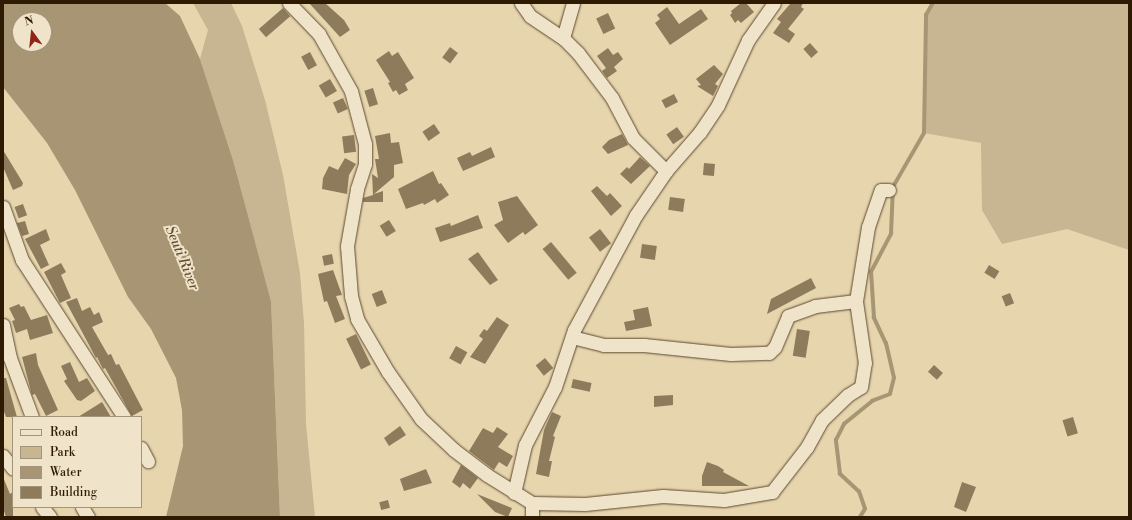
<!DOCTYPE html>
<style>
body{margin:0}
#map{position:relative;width:1132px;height:520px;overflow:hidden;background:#e7d5ae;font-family:"Libre Bodoni",serif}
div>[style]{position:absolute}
.green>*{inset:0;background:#c8b591}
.water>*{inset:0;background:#a89574}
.stream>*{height:3.5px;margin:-1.75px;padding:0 1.75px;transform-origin:1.75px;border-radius:1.75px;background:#a89574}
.building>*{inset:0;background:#8e7b5c;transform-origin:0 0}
.roads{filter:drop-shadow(0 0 1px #5c492e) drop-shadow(0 0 1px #5c492e)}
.minor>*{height:13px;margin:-6.5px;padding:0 6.5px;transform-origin:6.5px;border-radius:6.5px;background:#efe4ca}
span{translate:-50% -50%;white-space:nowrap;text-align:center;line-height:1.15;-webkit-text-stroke:4px #efe4ca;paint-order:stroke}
.water-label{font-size:14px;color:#5f4b30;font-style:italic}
.frame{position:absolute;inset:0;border:4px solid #2e1a03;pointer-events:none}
.legend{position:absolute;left:12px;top:416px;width:130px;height:92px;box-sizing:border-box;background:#efe4ca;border:1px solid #a2937a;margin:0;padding:5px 7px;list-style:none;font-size:12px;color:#2e1a03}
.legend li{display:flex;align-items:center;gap:8px;height:20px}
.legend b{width:20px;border:1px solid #a2937a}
.north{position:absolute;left:12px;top:12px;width:40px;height:40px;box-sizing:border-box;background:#efe4ca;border:1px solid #a2937a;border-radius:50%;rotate:345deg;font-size:11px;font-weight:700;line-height:16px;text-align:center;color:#2e1a03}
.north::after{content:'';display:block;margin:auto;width:14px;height:18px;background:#8f2418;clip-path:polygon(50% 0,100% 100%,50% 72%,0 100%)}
</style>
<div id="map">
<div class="green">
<div style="clip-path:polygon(193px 3px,231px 3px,242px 26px,265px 100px,283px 175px,300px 273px,304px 323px,306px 424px,315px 517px,280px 517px,271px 301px,233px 160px,200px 59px,208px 30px)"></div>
<div style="clip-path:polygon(934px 3px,1129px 3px,1129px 250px,1067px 229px,1002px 244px,982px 210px,981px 143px,924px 133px,926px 15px)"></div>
</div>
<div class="water">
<div style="clip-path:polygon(evenodd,3px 3px,165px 3px,180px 16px,200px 59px,233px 160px,271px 301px,280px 517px,166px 517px,183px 446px,182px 410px,176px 378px,151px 329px,128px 297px,75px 190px,47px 143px,3px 87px,3px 3px,20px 20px,44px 20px,44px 44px,20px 44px,20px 20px)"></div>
</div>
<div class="stream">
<div style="left:860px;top:517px;width:9px;rotate:-58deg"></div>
<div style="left:865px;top:509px;width:18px;rotate:-109deg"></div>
<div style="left:859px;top:492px;width:26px;rotate:-137deg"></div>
<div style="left:840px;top:474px;width:34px;rotate:-97deg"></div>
<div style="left:836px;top:440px;width:18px;rotate:-63deg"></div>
<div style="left:844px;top:424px;width:36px;rotate:-39deg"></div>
<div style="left:872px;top:401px;width:19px;rotate:-21deg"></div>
<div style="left:890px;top:394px;width:16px;rotate:-76deg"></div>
<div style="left:894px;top:378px;width:35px;rotate:-103deg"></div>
<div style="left:886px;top:344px;width:29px;rotate:-115deg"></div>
<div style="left:874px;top:318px;width:46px;rotate:-93.7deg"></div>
<div style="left:871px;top:272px;width:43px;rotate:-62.2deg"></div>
<div style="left:891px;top:234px;width:47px;rotate:-87.6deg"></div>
<div style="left:893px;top:187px;width:62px;rotate:-60.1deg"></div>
<div style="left:924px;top:133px;width:118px;rotate:-89deg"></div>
<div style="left:926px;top:15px;width:14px;rotate:-60deg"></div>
</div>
<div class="building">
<div style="clip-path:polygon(309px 3px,325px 3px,344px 20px,350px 30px,340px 37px)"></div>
<div style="clip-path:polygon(741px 3px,746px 3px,754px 12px,741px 23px,738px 20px,735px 23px,730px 15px,732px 13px,731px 11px)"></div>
<div style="clip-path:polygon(791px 3px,803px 3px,801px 7px,804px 9px,788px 29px,795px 34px,789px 43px,773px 33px,781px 22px,777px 19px)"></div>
<div style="clip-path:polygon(667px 7px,679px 24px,701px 9px,708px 19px,670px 45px,655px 23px,660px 19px,657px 15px)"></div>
<div style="left:283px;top:8px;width:11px;height:32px;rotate:49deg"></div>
<div style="left:608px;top:13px;width:17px;height:13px;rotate:65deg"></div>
<div style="left:810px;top:43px;width:12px;height:9px;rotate:48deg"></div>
<div style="left:450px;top:47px;width:10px;height:13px;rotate:37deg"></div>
<div style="clip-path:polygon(608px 48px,613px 55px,618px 52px,623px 59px,614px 67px,617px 71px,607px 78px,602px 71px,606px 68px,597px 56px)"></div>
<div style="clip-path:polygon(389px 51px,392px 56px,398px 52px,414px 78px,405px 84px,408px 90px,399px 95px,396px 90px,393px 92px,388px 83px,390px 82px,376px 60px)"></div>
<div style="left:310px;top:52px;width:15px;height:10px;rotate:62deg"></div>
<div style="clip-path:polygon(714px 65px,723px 74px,715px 84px,718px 86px,713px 96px,697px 86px,701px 85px,696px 79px)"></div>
<div style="left:330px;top:79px;width:14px;height:13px;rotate:60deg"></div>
<div style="left:373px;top:88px;width:17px;height:9px;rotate:73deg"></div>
<div style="left:674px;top:94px;width:9px;height:14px;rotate:63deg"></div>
<div style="left:343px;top:98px;width:12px;height:11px;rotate:66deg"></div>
<div style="left:434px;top:124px;width:11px;height:14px;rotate:56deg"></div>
<div style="left:677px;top:127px;width:12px;height:13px;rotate:55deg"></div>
<div style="clip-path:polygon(390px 133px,391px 143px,399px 142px,403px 163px,394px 165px,394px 177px,374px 194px,383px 191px,383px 202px,363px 202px,363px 198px,373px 195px,372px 174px,378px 178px,375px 159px,379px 159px,375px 136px)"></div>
<div style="clip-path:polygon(622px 134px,628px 145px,608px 154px,602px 147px,609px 140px)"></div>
<div style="left:354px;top:135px;width:17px;height:12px;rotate:83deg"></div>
<div style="clip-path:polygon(491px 147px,495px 157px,463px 171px,457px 158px,470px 152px,472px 156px)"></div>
<div style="clip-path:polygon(3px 150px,23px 183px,22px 186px,13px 190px,3px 167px)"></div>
<div style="clip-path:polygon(640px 157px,650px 166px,631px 184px,620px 174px,627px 167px,629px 169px)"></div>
<div style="clip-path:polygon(345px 158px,356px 164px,349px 175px,347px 194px,322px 189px,323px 178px,329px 166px,338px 170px)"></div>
<div style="left:704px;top:163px;width:11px;height:12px;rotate:5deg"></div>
<div style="clip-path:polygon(433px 171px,439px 184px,441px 183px,449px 195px,437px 203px,435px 199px,424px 205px,423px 203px,406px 209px,398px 189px)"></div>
<div style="clip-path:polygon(597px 186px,607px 196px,610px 193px,622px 206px,611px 216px,591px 191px)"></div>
<div style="clip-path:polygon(517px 196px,538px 225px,525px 235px,523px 232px,508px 243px,494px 225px,503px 220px,498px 202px)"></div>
<div style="left:670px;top:197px;width:15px;height:13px;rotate:8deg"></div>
<div style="left:23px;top:204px;width:12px;height:9px;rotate:70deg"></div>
<div style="clip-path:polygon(478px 215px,483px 228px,440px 242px,435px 228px,450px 223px,451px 226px)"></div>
<div style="left:389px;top:220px;width:13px;height:11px;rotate:58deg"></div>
<div style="clip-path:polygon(25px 221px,29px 234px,22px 236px,17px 223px)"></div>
<div style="clip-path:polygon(46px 229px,50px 240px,40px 245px,49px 265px,41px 269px,25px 239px)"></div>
<div style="left:600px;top:229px;width:18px;height:14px;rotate:52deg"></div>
<div style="left:551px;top:242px;width:40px;height:11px;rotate:50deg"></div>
<div style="left:642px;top:244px;width:15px;height:14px;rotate:8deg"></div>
<div style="clip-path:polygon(478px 252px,498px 280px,490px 285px,468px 259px)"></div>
<div style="left:332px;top:254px;width:10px;height:10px;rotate:79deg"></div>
<div style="clip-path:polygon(61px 263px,66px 272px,61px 275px,71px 298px,60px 303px,44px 272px)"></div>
<div style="left:989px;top:265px;width:12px;height:9px;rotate:31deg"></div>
<div style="clip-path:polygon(333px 270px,342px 295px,336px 296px,345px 319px,335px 323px,327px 301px,324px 302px,318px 274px)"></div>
<div style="clip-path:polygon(811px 278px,816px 288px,767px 314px,771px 299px)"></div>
<div style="left:382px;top:290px;width:14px;height:11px;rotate:69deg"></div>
<div style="left:1010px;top:293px;width:11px;height:9px;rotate:68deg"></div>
<div style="clip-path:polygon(77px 298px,82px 311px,90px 307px,94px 315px,99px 312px,103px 322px,92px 327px,108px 355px,111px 354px,116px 365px,119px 364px,143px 410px,132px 416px,105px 368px,103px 369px,97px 357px,96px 358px,66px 302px)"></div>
<div style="clip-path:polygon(19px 304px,21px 307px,24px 306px,31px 320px,47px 315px,53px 333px,30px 340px,27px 329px,16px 333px,12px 321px,15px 320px,9px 308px)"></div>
<div style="clip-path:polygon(648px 307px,652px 326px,626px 331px,624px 322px,635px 320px,633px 310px)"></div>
<div style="clip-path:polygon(497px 317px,509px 325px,485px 364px,470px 357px,483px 339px,479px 336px,484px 329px,487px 331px)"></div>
<div style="left:797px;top:329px;width:13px;height:27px;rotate:9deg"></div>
<div style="left:356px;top:334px;width:34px;height:11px;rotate:64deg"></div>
<div style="left:456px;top:346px;width:13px;height:14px;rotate:29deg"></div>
<div style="clip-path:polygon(36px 353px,38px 365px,58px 410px,46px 416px,35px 394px,32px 395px,22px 357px)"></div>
<div style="left:545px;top:358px;width:13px;height:12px;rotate:51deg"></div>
<div style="clip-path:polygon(70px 362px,79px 382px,87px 378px,95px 391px,81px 401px,77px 400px,64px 381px,67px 379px,61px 366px)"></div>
<div style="left:934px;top:365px;width:12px;height:9px;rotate:42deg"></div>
<div style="clip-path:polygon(3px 378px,6px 378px,17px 417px,6px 417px,3px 409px)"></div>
<div style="left:573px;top:379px;width:19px;height:9px;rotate:12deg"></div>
<div style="clip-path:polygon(673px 395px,673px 405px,654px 407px,654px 396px)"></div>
<div style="clip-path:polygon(102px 402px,111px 417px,78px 417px)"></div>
<div style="clip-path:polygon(552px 412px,561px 416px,553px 436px,555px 437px,549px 461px,552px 461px,549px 477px,536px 474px,544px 430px)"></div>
<div style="left:1073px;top:417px;width:17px;height:11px;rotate:73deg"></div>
<div style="clip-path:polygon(400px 426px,406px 435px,389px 446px,384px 438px)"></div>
<div style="clip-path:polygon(497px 427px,508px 434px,498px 447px,513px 456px,507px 467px,499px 462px,494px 470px,469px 451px,483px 428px,493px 433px)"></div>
<div style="clip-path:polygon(707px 462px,718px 466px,724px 470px,723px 472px,749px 486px,702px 486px,702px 476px)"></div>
<div style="clip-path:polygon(461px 465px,478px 478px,470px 489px,463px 483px,460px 488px,452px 482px)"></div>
<div style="clip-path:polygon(426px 469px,432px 483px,404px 491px,400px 479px)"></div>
<div style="clip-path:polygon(3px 477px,10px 494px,13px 492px,13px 517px,6px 517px,3px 508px)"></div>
<div style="clip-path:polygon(962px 482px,976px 487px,966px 512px,954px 507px)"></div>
<div style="clip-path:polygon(477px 494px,512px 508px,508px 517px,495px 512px)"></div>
<div style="left:388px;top:500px;width:8px;height:9px;rotate:76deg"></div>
</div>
<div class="roads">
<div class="minor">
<div style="left:289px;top:3px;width:43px;rotate:45.9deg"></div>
<div style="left:319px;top:34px;width:65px;rotate:60.7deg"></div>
<div style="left:351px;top:91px;width:55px;rotate:75.2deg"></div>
<div style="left:365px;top:144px;width:20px;rotate:90deg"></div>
<div style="left:365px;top:164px;width:26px;rotate:108deg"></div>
<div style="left:357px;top:189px;width:58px;rotate:100deg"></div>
<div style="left:347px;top:246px;width:50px;rotate:85.4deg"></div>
<div style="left:351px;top:296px;width:24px;rotate:75deg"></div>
<div style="left:357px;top:319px;width:61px;rotate:59.7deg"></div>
<div style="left:388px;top:372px;width:57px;rotate:54.9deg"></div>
<div style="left:421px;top:419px;width:45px;rotate:43.2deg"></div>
<div style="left:454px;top:450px;width:41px;rotate:37.1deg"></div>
<div style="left:487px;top:475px;width:53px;rotate:31.9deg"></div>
<div style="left:532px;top:503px;width:14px;rotate:90deg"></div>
<div style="left:521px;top:3px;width:16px;rotate:55deg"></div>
<div style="left:530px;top:16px;width:40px;rotate:34deg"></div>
<div style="left:563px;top:38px;width:21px;rotate:45deg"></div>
<div style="left:578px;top:53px;width:56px;rotate:52.9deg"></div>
<div style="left:612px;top:98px;width:45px;rotate:62.3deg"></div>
<div style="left:633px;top:138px;width:47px;rotate:45deg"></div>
<div style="left:563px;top:38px;width:36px;rotate:-74deg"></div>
<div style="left:3px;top:207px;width:56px;rotate:70.3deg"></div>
<div style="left:22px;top:260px;width:187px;rotate:57deg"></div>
<div style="left:3px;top:325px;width:34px;rotate:78deg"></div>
<div style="left:10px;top:358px;width:63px;rotate:69.6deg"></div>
<div style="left:572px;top:337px;width:32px;rotate:14deg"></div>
<div style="left:603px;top:345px;width:41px"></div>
<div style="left:644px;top:345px;width:87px;rotate:5.9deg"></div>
<div style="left:731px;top:354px;width:38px;rotate:-2deg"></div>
<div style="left:769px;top:353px;width:8px;rotate:-45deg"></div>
<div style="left:775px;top:347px;width:34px;rotate:-67deg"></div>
<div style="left:788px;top:316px;width:29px;rotate:-20deg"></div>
<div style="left:815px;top:306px;width:41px;rotate:-7deg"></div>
<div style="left:141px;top:448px;width:15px;rotate:62deg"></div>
<div style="left:3px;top:456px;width:16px;rotate:52deg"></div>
<div style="left:514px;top:493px;width:49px;rotate:-77.1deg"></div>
<div style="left:525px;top:445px;width:65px;rotate:-62.7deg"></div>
<div style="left:555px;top:387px;width:60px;rotate:-71.6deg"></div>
<div style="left:574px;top:330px;width:131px;rotate:-61.7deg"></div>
<div style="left:636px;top:215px;width:53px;rotate:-55.7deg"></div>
<div style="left:666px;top:171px;width:52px;rotate:-48.9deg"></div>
<div style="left:700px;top:132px;width:32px;rotate:-56deg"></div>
<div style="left:718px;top:105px;width:72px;rotate:-65.2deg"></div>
<div style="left:748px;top:40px;width:45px;rotate:-54.9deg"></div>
<div style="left:532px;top:503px;width:53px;rotate:1.1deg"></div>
<div style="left:585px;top:504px;width:78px;rotate:-5.9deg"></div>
<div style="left:663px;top:496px;width:61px;rotate:3.8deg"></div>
<div style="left:724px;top:500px;width:49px;rotate:-9.5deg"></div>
<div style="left:772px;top:492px;width:57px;rotate:-52.1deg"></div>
<div style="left:807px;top:447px;width:31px;rotate:-61deg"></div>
<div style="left:822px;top:420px;width:36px;rotate:-44deg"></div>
<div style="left:848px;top:395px;width:15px;rotate:-32deg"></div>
<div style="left:861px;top:387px;width:24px;rotate:-81deg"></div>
<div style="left:865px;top:363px;width:63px;rotate:-98.3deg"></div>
<div style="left:856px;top:301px;width:75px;rotate:-80.8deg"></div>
<div style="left:868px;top:227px;width:39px;rotate:-71deg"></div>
<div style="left:881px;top:190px;width:8px"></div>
<div style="left:42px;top:507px;width:13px;rotate:51deg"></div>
<div style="left:82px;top:507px;width:12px;rotate:59deg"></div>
</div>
</div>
<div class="water-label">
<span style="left:182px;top:258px;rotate:68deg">Seuti River</span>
</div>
<div class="frame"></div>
<ul class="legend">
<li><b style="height:5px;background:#efe4ca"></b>Road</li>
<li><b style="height:11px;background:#c8b591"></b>Park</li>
<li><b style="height:11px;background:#a89574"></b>Water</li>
<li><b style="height:11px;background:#8e7b5c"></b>Building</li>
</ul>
<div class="north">N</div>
</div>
